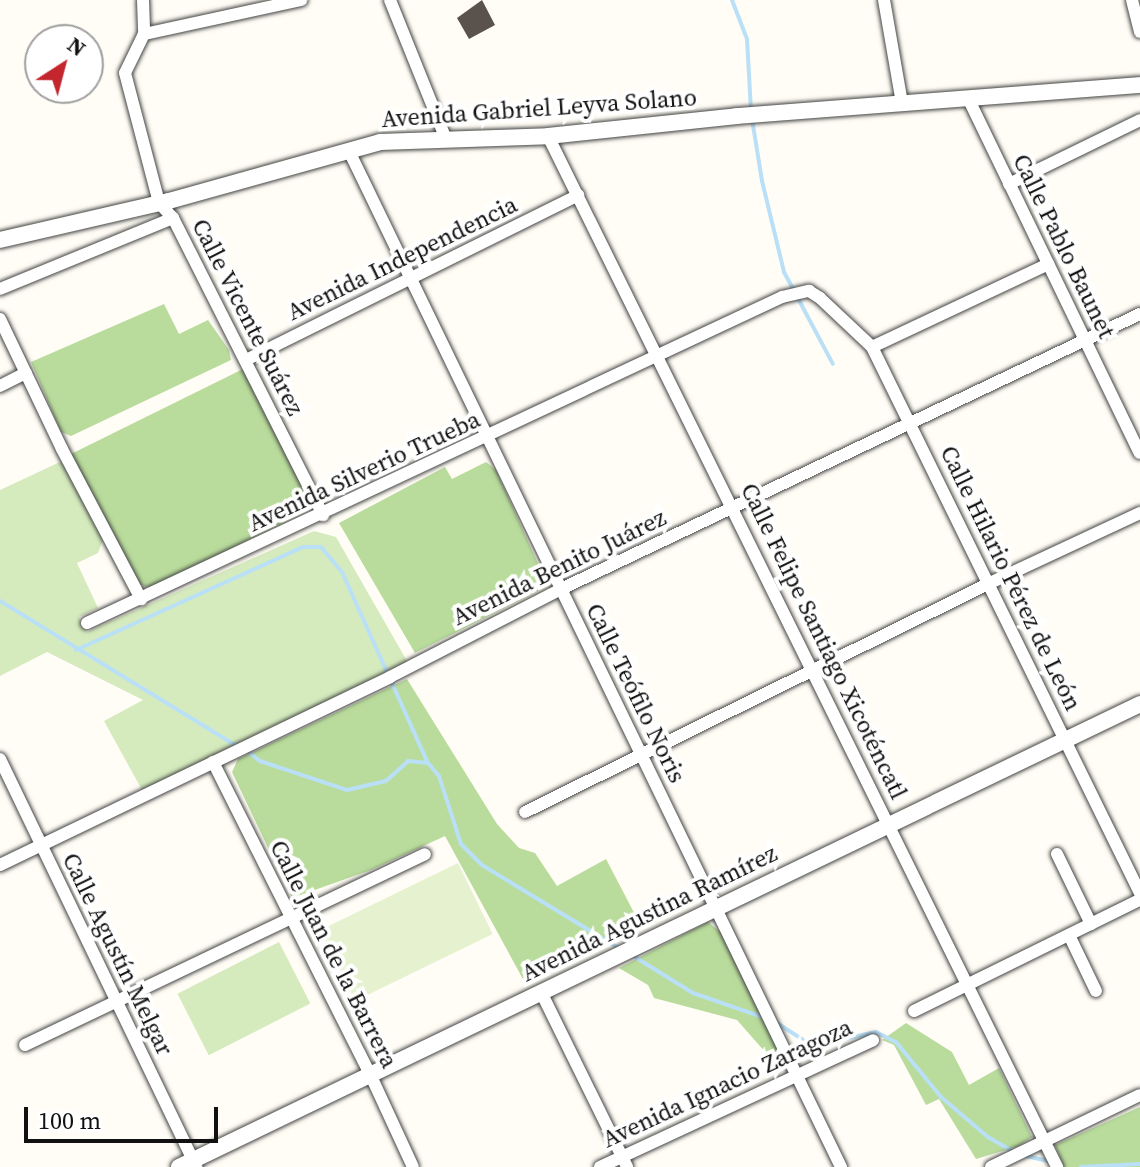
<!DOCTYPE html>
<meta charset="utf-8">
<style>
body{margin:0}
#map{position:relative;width:1140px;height:1167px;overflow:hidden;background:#fffdf5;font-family:"Source Serif 4",serif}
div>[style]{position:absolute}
.green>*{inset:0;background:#d5ebbd;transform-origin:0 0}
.forest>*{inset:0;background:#b9dc9c}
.pitch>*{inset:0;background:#e6f2cf;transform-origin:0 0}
.stream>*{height:4px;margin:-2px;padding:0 2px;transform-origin:2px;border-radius:2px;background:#b9e0f7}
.building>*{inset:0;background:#5a524d}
.roads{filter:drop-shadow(0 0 2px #444) drop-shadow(0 0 2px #444)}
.minor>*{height:12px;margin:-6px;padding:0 6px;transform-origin:6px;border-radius:6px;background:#fff}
.tertiary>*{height:16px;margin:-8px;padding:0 8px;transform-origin:8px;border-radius:8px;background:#fff}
span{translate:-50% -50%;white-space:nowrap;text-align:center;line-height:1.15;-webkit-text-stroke:8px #fff;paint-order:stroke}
.street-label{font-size:24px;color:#111}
.north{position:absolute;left:24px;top:24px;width:80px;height:80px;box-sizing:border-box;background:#fff;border:2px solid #a0a0a0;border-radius:50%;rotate:36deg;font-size:22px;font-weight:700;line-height:32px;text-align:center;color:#111}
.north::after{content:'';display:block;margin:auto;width:28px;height:36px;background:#c4262e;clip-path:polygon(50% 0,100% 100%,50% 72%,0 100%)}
.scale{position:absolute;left:24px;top:1107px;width:194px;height:36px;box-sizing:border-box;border:4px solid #111;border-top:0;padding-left:10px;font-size:24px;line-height:28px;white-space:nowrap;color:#111;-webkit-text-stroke:6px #fff;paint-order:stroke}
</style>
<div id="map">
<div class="green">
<div style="clip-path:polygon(62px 461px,104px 537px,98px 553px,77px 563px,98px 608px,79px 617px,87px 632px,314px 531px,336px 537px,407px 661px,400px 669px,142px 790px,104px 721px,143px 700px,47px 652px,0 676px,0 490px)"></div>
<div style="left:279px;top:942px;width:69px;height:114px;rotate:63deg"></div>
</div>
<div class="forest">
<div style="clip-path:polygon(164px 304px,179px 334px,208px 320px,229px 350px,231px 360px,71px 436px,61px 432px,31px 362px)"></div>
<div style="clip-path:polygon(243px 369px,313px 508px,150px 588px,138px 584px,71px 454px)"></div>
<div style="clip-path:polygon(486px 462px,496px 470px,548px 586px,415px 653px,339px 523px,445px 467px,452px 479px)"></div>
<div style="clip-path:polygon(407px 679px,497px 824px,519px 848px,535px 853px,557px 886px,606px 859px,641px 926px,524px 981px,445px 836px,371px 870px,292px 898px,232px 772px,238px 759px)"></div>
<div style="clip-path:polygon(708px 922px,723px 934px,784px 1055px,774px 1062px,737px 1020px,654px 998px,648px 985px,619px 968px)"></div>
<div style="clip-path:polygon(906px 1023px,952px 1052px,969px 1085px,999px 1068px,1032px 1137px,1019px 1146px,976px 1159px,939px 1099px,926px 1105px,894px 1045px,882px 1040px)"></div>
<div style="clip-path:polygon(1140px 1107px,1140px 1167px,1064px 1167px,1055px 1145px)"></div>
</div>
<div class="pitch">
<div style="left:458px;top:863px;width:79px;height:153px;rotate:64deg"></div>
</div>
<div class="stream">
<div style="left:732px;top:0;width:42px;rotate:69deg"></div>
<div style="left:747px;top:39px;width:71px;rotate:86.8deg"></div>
<div style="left:752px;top:119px;width:63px;rotate:80.8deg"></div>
<div style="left:762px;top:181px;width:94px;rotate:76.4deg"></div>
<div style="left:784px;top:272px;width:104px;rotate:62deg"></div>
<div style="left:0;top:601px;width:278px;rotate:31.5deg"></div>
<div style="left:76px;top:650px;width:249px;rotate:-24.4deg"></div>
<div style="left:303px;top:547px;width:18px"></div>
<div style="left:321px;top:547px;width:33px;rotate:50deg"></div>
<div style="left:342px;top:572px;width:209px;rotate:65.8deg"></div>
<div style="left:245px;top:749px;width:19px;rotate:39deg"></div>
<div style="left:260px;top:761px;width:92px;rotate:18.4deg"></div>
<div style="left:347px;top:790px;width:40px;rotate:-13deg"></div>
<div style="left:386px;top:781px;width:30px;rotate:-42deg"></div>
<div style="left:408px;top:761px;width:20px;rotate:6deg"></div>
<div style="left:428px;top:763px;width:17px;rotate:50deg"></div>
<div style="left:439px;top:776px;width:71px;rotate:72.1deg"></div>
<div style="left:461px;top:844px;width:30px;rotate:45deg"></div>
<div style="left:482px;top:865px;width:164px;rotate:31.3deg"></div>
<div style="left:630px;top:954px;width:74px;rotate:31.8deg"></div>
<div style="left:693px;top:993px;width:76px;rotate:19.1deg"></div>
<div style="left:774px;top:1021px;width:37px;rotate:33deg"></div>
<div style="left:805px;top:1041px;width:22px;rotate:5deg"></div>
<div style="left:827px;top:1043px;width:50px;rotate:-12.7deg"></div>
<div style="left:876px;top:1032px;width:22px;rotate:27deg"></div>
<div style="left:896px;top:1042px;width:71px;rotate:50.7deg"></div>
<div style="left:941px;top:1097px;width:62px;rotate:40.4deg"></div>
<div style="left:988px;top:1137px;width:30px;rotate:30deg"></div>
<div style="left:1022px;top:1155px;width:31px;rotate:13deg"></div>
<div style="left:1081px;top:1167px;width:59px;rotate:-2.9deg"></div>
</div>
<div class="building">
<div style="clip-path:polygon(482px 0,495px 25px,469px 39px,457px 18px)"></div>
</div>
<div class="roads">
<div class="minor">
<div style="left:143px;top:0;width:34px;rotate:88deg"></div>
<div style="left:144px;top:34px;width:43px;rotate:116deg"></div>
<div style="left:125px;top:73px;width:134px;rotate:75.3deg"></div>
<div style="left:159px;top:203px;width:21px;rotate:47deg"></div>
<div style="left:173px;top:218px;width:333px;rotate:63.2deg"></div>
<div style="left:390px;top:0;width:148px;rotate:68.1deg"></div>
<div style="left:884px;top:0;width:105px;rotate:80.1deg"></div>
<div style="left:1132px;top:0;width:33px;rotate:76deg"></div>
<div style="left:144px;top:34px;width:161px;rotate:-12.2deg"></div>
<div style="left:969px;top:100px;width:392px;rotate:64.2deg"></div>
<div style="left:548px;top:136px;width:1150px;rotate:63.72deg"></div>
<div style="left:349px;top:151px;width:1129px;rotate:64.16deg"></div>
<div style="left:1009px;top:184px;width:146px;rotate:-26deg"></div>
<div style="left:0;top:289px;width:187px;rotate:-22.3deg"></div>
<div style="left:0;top:319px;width:144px;rotate:64.5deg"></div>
<div style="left:62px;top:449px;width:170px;rotate:62.2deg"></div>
<div style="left:872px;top:347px;width:195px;rotate:-25.2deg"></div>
<div style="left:246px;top:360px;width:371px;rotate:-26.4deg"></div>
<div style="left:0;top:386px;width:29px;rotate:-27deg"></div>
<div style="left:87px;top:623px;width:768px;rotate:-25.13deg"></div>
<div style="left:782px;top:297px;width:28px;rotate:-13deg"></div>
<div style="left:809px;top:291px;width:13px;rotate:32deg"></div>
<div style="left:820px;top:298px;width:71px;rotate:43.3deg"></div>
<div style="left:872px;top:347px;width:608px;rotate:63.86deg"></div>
<div style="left:0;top:759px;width:453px;rotate:64.3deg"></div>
<div style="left:213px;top:762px;width:349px;rotate:63.3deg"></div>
<div style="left:370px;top:1074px;width:102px;rotate:65.2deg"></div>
<div style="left:525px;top:812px;width:518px;rotate:-26.22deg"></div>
<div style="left:990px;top:583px;width:166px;rotate:-25deg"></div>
<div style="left:1057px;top:854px;width:78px;rotate:64.1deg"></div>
<div style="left:0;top:865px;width:433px;rotate:-25.7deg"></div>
<div style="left:390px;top:677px;width:192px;rotate:-27.2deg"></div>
<div style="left:561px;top:589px;width:641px;rotate:-25.41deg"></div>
<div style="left:1069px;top:935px;width:62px;rotate:64.3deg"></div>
<div style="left:541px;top:992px;width:195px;rotate:63.8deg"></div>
<div style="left:914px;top:1011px;width:252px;rotate:-26.2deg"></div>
<div style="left:25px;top:1045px;width:443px;rotate:-25.5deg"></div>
<div style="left:600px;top:1167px;width:301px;rotate:-24.9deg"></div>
<div style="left:991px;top:1167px;width:165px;rotate:-25.8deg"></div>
</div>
<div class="tertiary">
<div style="left:0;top:240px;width:173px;rotate:-13deg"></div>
<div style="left:169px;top:201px;width:219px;rotate:-15.6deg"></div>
<div style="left:380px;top:142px;width:168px;rotate:-2deg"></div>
<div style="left:548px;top:136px;width:190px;rotate:-6deg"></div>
<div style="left:737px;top:116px;width:404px;rotate:-4.4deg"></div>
<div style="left:179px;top:1167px;width:1067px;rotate:-25.72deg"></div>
</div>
</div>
<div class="street-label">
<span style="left:539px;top:108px;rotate:-4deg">Avenida Gabriel Leyva Solano</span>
<span style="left:1064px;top:246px;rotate:64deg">Calle Pablo Baunet</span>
<span style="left:402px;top:258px;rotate:-26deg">Avenida Independencia</span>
<span style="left:248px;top:317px;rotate:63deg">Calle Vicente Suárez</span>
<span style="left:364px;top:471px;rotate:-25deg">Avenida Silverio Trueba</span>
<span style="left:559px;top:567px;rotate:-26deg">Avenida Benito Juárez</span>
<span style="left:1011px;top:578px;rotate:64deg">Calle Hilario Pérez de León</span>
<span style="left:824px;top:641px;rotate:64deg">Calle Felipe Santiago Xicoténcatl</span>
<span style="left:636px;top:693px;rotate:64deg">Calle Teófilo Noris</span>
<span style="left:649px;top:913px;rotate:-26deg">Avenida Agustina Ramírez</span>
<span style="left:118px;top:954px;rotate:64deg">Calle Agustín Melgar</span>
<span style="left:334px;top:954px;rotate:63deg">Calle Juan de la Barrera</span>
<span style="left:727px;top:1083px;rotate:-25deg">Avenida Ignacio Zaragoza</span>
</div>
<div class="north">N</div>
<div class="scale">100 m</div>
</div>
